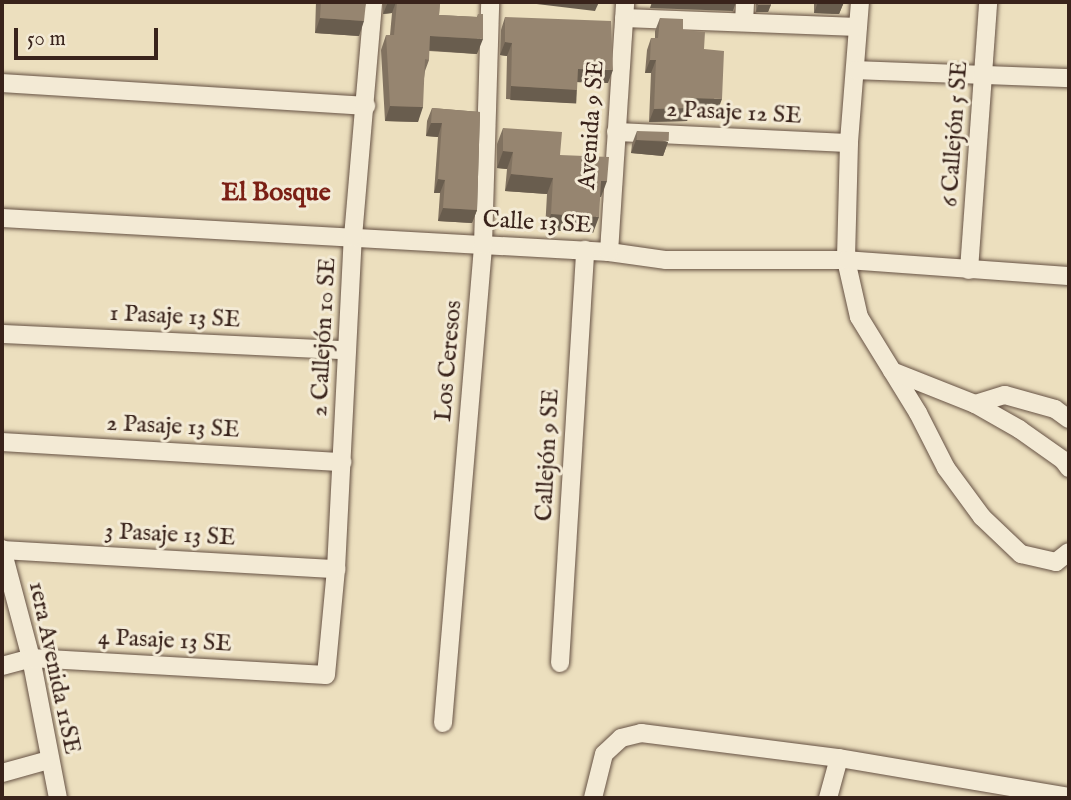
<!DOCTYPE html>
<meta charset="utf-8">
<style>
body{margin:0}
#map{position:relative;width:1071px;height:800px;overflow:hidden;background:#ecdfbe;font-family:"IM FELL English",serif}
div>[style]{position:absolute}
.roads{filter:drop-shadow(0 0 2px #665244) drop-shadow(0 0 2px #665244)}
.minor>*{height:18px;margin:-9px;padding:0 9px;transform-origin:9px;border-radius:9px;background:#f3ead5}
.wall>*{inset:0;background:#817260}
.shaded-wall>*{inset:0;background:#695d4e;transform-origin:0 0}
.building>*{inset:0;background:#968570;transform-origin:0 0}
span{translate:-50% -50%;white-space:nowrap;text-align:center;line-height:1.15;-webkit-text-stroke:6px #f3ead5;paint-order:stroke}
.street-label{font-size:24px;color:#39231b}
.neighbourhood-label{font-size:26px;color:#7a1f14;font-weight:700}
.frame{position:absolute;inset:0;border:4px solid #39231b;pointer-events:none}
.scale{position:absolute;left:14px;top:28px;width:144px;height:32px;box-sizing:border-box;border:4px solid #39231b;border-top:0;padding-left:9px;font-size:21px;line-height:24px;white-space:nowrap;color:#39231b;-webkit-text-stroke:5px #f3ead5;paint-order:stroke}
</style>
<div id="map">
<div class="roads">
<div class="minor">
<div style="left:860px;top:2px;width:141px;rotate:94.5deg"></div>
<div style="left:849px;top:143px;width:117px;rotate:91.5deg"></div>
<div style="left:846px;top:260px;width:58px;rotate:77.2deg"></div>
<div style="left:859px;top:317px;width:113px;rotate:58.4deg"></div>
<div style="left:918px;top:413px;width:62px;rotate:63deg"></div>
<div style="left:946px;top:468px;width:61px;rotate:53.7deg"></div>
<div style="left:982px;top:517px;width:54px;rotate:43.5deg"></div>
<div style="left:1021px;top:554px;width:36px;rotate:13deg"></div>
<div style="left:1056px;top:562px;width:16px;rotate:-38deg"></div>
<div style="left:624px;top:18px;width:234px;rotate:2.2deg"></div>
<div style="left:744px;top:22px;width:20px;rotate:-87deg"></div>
<div style="left:856px;top:70px;width:213px;rotate:2.2deg"></div>
<div style="left:2px;top:83px;width:365px;rotate:3.6deg"></div>
<div style="left:616px;top:132px;width:233px;rotate:2.7deg"></div>
<div style="left:2px;top:218px;width:608px;rotate:3.21deg"></div>
<div style="left:609px;top:252px;width:58px;rotate:8deg"></div>
<div style="left:666px;top:260px;width:180px"></div>
<div style="left:846px;top:260px;width:224px;rotate:4.1deg"></div>
<div style="left:609px;top:252px;width:251px;rotate:-86.3deg"></div>
<div style="left:969px;top:270px;width:269px;rotate:-85.9deg"></div>
<div style="left:2px;top:334px;width:345px;rotate:2.7deg"></div>
<div style="left:892px;top:371px;width:89px;rotate:21.7deg"></div>
<div style="left:975px;top:404px;width:31px;rotate:-17deg"></div>
<div style="left:1005px;top:395px;width:52px;rotate:15.6deg"></div>
<div style="left:1055px;top:409px;width:17px;rotate:36deg"></div>
<div style="left:975px;top:404px;width:51px;rotate:29.6deg"></div>
<div style="left:1019px;top:429px;width:54px;rotate:35.2deg"></div>
<div style="left:1063px;top:460px;width:10px;rotate:53deg"></div>
<div style="left:2px;top:442px;width:341px;rotate:3.4deg"></div>
<div style="left:2px;top:549px;width:113px;rotate:75.1deg"></div>
<div style="left:31px;top:658px;width:143px;rotate:79.1deg"></div>
<div style="left:2px;top:550px;width:335px;rotate:3.3deg"></div>
<div style="left:560px;top:663px;width:414px;rotate:-86.5deg"></div>
<div style="left:2px;top:666px;width:30px;rotate:-15deg"></div>
<div style="left:31px;top:658px;width:295px;rotate:3.3deg"></div>
<div style="left:326px;top:675px;width:106px;rotate:-84.6deg"></div>
<div style="left:336px;top:569px;width:332px;rotate:-87.1deg"></div>
<div style="left:353px;top:237px;width:236px;rotate:-85.1deg"></div>
<div style="left:443px;top:723px;width:480px;rotate:-85.2deg"></div>
<div style="left:483px;top:245px;width:243px;rotate:-88.3deg"></div>
<div style="left:2px;top:773px;width:49px;rotate:-15.5deg"></div>
<div style="left:593px;top:798px;width:45px;rotate:-76deg"></div>
<div style="left:604px;top:754px;width:23px;rotate:-43deg"></div>
<div style="left:621px;top:738px;width:21px;rotate:-14deg"></div>
<div style="left:641px;top:733px;width:200px;rotate:7.2deg"></div>
<div style="left:839px;top:758px;width:233px;rotate:9.6deg"></div>
<div style="left:828px;top:798px;width:41px;rotate:-74.6deg"></div>
</div>
</div>
<div class="wall">
<div style="clip-path:polygon(316px 2px,366px 2px,359px 36px,315px 33px)"></div>
<div style="clip-path:polygon(383px 2px,440px 2px,439px 15px,477px 17px,478px 14px,477px 54px,429px 51px,429px 60px,425px 71px,418px 122px,385px 121px,381px 50px,386px 35px,390px 35px,392px 13px,383px 14px)"></div>
<div style="clip-path:polygon(756px 2px,771px 2px,768px 12px,756px 12px)"></div>
<div style="clip-path:polygon(814px 2px,844px 2px,839px 14px,814px 13px)"></div>
<div style="clip-path:polygon(505px 17px,608px 83px,577px 82px,572px 103px,506px 99px,507px 56px,500px 55px,501px 30px)"></div>
<div style="clip-path:polygon(660px 18px,683px 30px,704px 49px,717px 112px,691px 110px,687px 121px,649px 122px,651px 73px,645px 73px,647px 50px,651px 38px,655px 38px,655px 31px)"></div>
<div style="clip-path:polygon(432px 108px,480px 112px,477px 210px,472px 223px,438px 221px,440px 193px,434px 193px,438px 137px,426px 136px,427px 121px)"></div>
<div style="clip-path:polygon(503px 128px,560px 155px,601px 197px,600px 197px,593px 233px,545px 230px,547px 194px,505px 191px,507px 169px,497px 168px,497px 144px)"></div>
<div style="clip-path:polygon(637px 131px,668px 142px,663px 156px,631px 153px,632px 144px)"></div>
</div>
<div class="shaded-wall">
<div style="clip-path:polygon(388px 2px,396px 2px,392px 13px,383px 14px)"></div>
<div style="clip-path:polygon(520px 2px,599px 2px,595px 11px)"></div>
<div style="clip-path:polygon(652px 2px,736px 2px,733px 11px,650px 8px)"></div>
<div style="clip-path:polygon(818px 2px,844px 2px,839px 14px,814px 13px)"></div>
<div style="clip-path:polygon(758px 5px,771px 5px,768px 12px,756px 12px)"></div>
<div style="clip-path:polygon(320px 18px,364px 21px,359px 36px,315px 33px)"></div>
<div style="clip-path:polygon(430px 36px,483px 39px,477px 54px,425px 50px)"></div>
<div style="clip-path:polygon(505px 42px,512px 43px,507px 56px,500px 55px)"></div>
<div style="clip-path:polygon(650px 60px,656px 60px,651px 73px,645px 73px)"></div>
<div style="clip-path:polygon(578px 69px,613px 70px,608px 83px,573px 82px)"></div>
<div style="left:511px;top:86px;width:66px;height:14px;rotate:3deg"></div>
<div style="clip-path:polygon(692px 98px,722px 99px,717px 112px,691px 110px,687px 121px,649px 122px,654px 109px)"></div>
<div style="clip-path:polygon(390px 106px,423px 107px,418px 122px,385px 121px)"></div>
<div style="clip-path:polygon(431px 123px,442px 123px,438px 137px,426px 136px)"></div>
<div style="clip-path:polygon(636px 140px,668px 142px,663px 156px,631px 153px)"></div>
<div style="clip-path:polygon(503px 151px,513px 152px,507px 169px,497px 168px)"></div>
<div style="clip-path:polygon(511px 174px,553px 178px,547px 194px,505px 191px)"></div>
<div style="clip-path:polygon(438px 179px,445px 180px,440px 193px,434px 193px)"></div>
<div style="clip-path:polygon(601px 181px,607px 181px,601px 197px,595px 197px)"></div>
<div style="clip-path:polygon(443px 208px,477px 210px,472px 223px,438px 221px)"></div>
<div style="clip-path:polygon(551px 214px,599px 217px,593px 233px,545px 230px)"></div>
</div>
<div class="building">
<div style="clip-path:polygon(321px 2px,366px 2px,364px 21px,320px 18px)"></div>
<div style="clip-path:polygon(397px 2px,440px 2px,439px 15px,478px 17px,478px 14px,483px 14px,483px 39px,430px 36px,429px 60px,425px 59px,423px 107px,390px 106px,386px 35px,394px 35px)"></div>
<div style="left:758px;top:2px;width:13px;height:3px"></div>
<div style="clip-path:polygon(505px 17px,611px 21px,613px 70px,578px 69px,577px 90px,511px 86px,512px 43px,505px 42px)"></div>
<div style="clip-path:polygon(660px 18px,683px 19px,683px 30px,705px 32px,704px 49px,724px 51px,722px 99px,692px 98px,692px 108px,654px 109px,656px 60px,650px 60px,651px 38px,658px 38px)"></div>
<div style="clip-path:polygon(432px 108px,480px 112px,477px 210px,443px 208px,445px 180px,438px 179px,442px 123px,431px 123px)"></div>
<div style="clip-path:polygon(503px 128px,562px 132px,560px 155px,609px 157px,607px 181px,601px 181px,599px 217px,551px 214px,553px 178px,511px 174px,513px 152px,503px 151px)"></div>
<div style="left:637px;top:131px;width:32px;height:9px;rotate:2deg"></div>
</div>
<div class="street-label">
<span style="left:734px;top:113px;rotate:3deg">2 Pasaje 12 SE</span>
<span style="left:592px;top:125px;rotate:-86deg">Avenida 9 SE</span>
<span style="left:955px;top:134px;rotate:-86deg">6 Callejón 5 SE</span>
<span style="left:537px;top:223px;rotate:3deg">Calle 13 SE</span>
<span style="left:175px;top:317px;rotate:3deg">1 Pasaje 13 SE</span>
<span style="left:324px;top:337px;rotate:-87deg">2 Callejón 10 SE</span>
<span style="left:449px;top:361px;rotate:-85deg">Los Ceresos</span>
<span style="left:173px;top:427px;rotate:3deg">2 Pasaje 13 SE</span>
<span style="left:548px;top:455px;rotate:-87deg">Callejón 9 SE</span>
<span style="left:170px;top:535px;rotate:3deg">3 Pasaje 13 SE</span>
<span style="left:165px;top:641px;rotate:3deg">4 Pasaje 13 SE</span>
<span style="left:54px;top:668px;rotate:78deg">1era Avenida 11SE</span>
</div>
<div class="neighbourhood-label">
<span style="left:276px;top:193px">El Bosque</span>
</div>
<div class="frame"></div>
<div class="scale">50 m</div>
</div>
